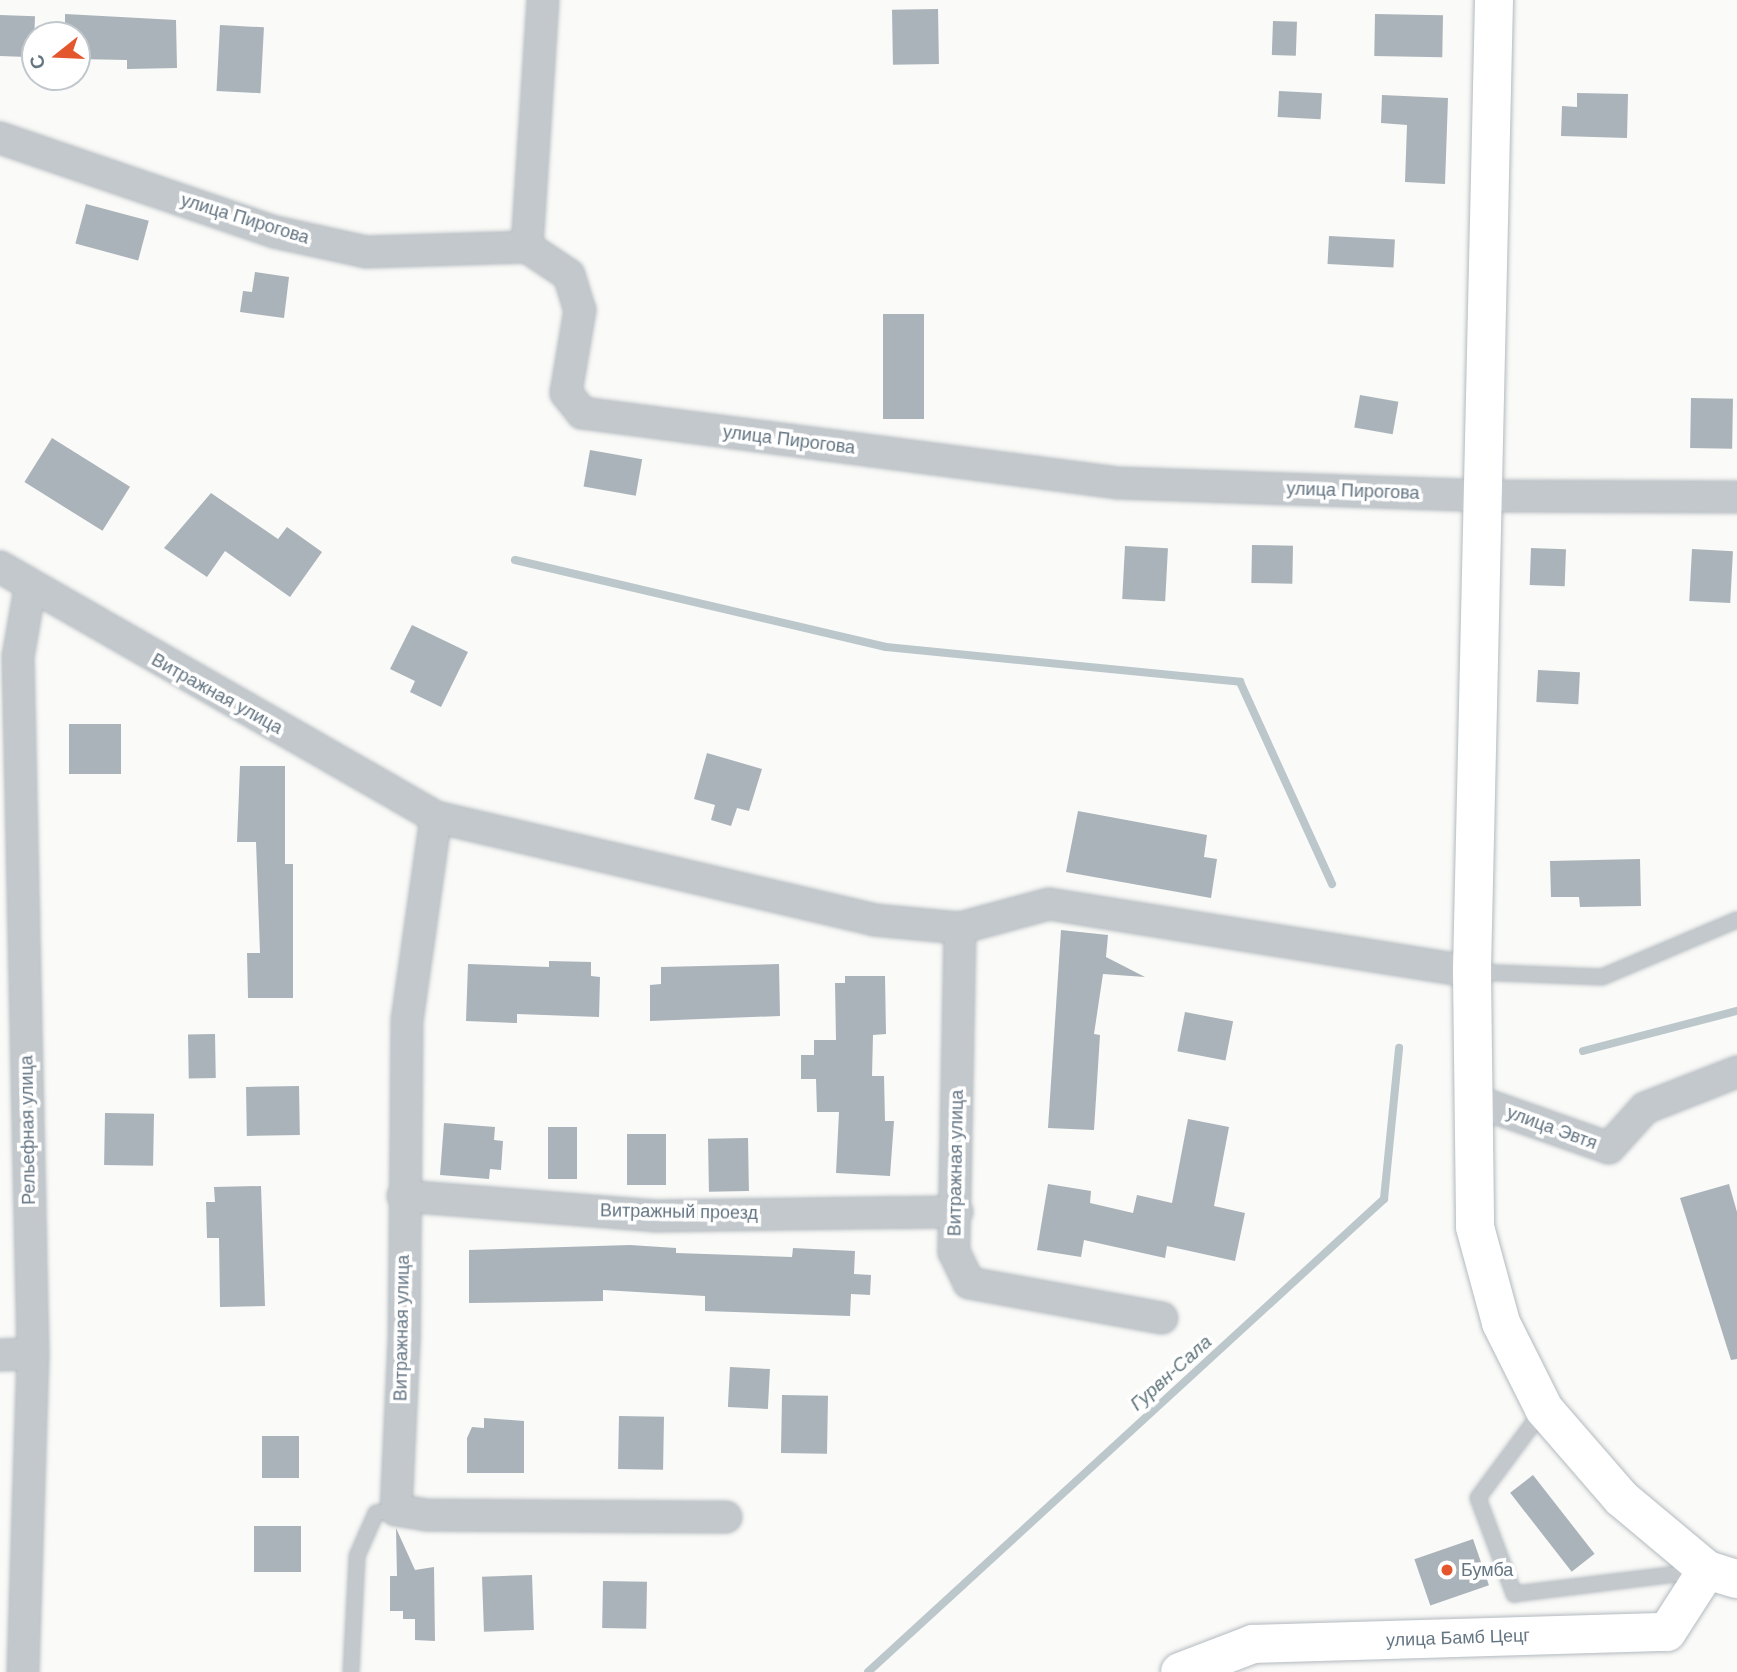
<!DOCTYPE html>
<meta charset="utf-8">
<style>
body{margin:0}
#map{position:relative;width:1737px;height:1672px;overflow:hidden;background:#fafaf8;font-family:Arial,sans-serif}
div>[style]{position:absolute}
.stream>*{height:8px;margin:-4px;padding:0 4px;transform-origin:4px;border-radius:4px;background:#bbc7cb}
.building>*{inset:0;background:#aab3b9;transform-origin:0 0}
.roads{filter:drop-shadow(0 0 2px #b3babf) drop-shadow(0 0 2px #b3babf)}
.service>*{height:14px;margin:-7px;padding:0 7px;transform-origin:7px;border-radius:7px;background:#c3c8cc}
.minor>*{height:30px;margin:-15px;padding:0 15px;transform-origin:15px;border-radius:15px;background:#c3c8cc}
.secondary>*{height:38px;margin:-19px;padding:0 19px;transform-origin:19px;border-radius:19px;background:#fff}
.dots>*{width:19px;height:19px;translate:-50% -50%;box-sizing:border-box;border:4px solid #fff;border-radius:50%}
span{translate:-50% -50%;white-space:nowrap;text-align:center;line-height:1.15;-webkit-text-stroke:7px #fff;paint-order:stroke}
.street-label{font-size:18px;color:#657683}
.poi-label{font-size:18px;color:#657683}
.left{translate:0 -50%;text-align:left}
.water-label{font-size:19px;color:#60757c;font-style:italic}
.north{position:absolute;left:21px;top:21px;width:70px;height:70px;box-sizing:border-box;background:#fff;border:2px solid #c1c8cd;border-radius:50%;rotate:252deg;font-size:19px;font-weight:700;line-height:28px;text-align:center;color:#657683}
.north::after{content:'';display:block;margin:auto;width:24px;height:32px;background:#e4572e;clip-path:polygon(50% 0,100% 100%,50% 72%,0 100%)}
</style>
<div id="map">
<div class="stream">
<div style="left:515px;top:560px;width:381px;rotate:13.2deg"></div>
<div style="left:886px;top:647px;width:356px;rotate:5.6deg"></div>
<div style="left:1240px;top:682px;width:222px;rotate:65.5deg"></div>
<div style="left:1583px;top:1051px;width:159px;rotate:-14.6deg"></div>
<div style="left:868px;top:1672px;width:700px;rotate:-42.51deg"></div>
<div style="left:1384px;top:1199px;width:152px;rotate:-84.3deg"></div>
</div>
<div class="building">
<div style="left:938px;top:9px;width:55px;height:46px;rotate:89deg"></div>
<div style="clip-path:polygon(65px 14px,176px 20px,177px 68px,127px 69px,127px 60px,77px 59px,77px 35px,65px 35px)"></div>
<div style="left:1375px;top:14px;width:68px;height:42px;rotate:1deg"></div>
<div style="left:0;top:15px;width:35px;height:41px;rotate:2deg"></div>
<div style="left:1273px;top:21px;width:24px;height:34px;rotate:2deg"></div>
<div style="left:220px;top:25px;width:44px;height:66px;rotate:3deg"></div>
<div style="left:1279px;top:91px;width:43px;height:26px;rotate:3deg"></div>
<div style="clip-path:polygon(1577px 93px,1628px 94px,1627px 138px,1561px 136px,1562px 106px,1577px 107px)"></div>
<div style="clip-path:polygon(1382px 95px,1448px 98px,1445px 184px,1405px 182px,1407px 125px,1381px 123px)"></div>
<div style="left:86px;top:204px;width:65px;height:41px;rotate:15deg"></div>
<div style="left:1329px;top:236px;width:66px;height:28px;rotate:3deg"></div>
<div style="clip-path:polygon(255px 272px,289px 277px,284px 318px,240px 312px,243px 291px,252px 292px)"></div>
<div style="left:883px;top:314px;width:41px;height:105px"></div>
<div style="left:1360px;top:395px;width:39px;height:33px;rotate:10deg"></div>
<div style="left:1691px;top:398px;width:42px;height:50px;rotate:1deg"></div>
<div style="left:52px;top:438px;width:92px;height:52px;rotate:32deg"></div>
<div style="left:590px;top:450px;width:53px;height:37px;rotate:10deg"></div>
<div style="clip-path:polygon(211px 493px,278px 539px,287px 527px,322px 552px,290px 597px,225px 551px,207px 577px,164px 548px)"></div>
<div style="left:1252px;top:545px;width:41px;height:38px;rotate:1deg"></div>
<div style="left:1125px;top:546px;width:43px;height:53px;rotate:3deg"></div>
<div style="left:1531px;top:548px;width:35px;height:37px;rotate:2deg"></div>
<div style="left:1692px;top:549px;width:41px;height:52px;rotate:3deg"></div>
<div style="clip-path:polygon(412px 625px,468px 652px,441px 707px,410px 692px,415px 681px,390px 669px)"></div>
<div style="left:1538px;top:670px;width:42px;height:32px;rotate:3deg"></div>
<div style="left:69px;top:724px;width:52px;height:50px"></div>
<div style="clip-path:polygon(707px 753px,762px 769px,749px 811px,737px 808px,731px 826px,711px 820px,715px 805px,694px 799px)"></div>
<div style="clip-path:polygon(240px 766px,285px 766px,285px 864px,293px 864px,293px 998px,248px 998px,247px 953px,260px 953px,256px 842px,237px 842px)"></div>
<div style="clip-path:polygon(1078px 811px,1207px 835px,1204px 857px,1217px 859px,1211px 898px,1066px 872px)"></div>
<div style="clip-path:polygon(1640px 859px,1641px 906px,1580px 907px,1579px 897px,1551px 897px,1550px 861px)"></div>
<div style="clip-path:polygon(1061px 930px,1108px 935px,1106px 957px,1145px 977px,1103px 974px,1094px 1034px,1100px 1035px,1094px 1130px,1048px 1128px)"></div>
<div style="clip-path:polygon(549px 961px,591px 962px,591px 976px,600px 977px,599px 1017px,517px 1014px,517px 1023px,466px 1021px,468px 964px,549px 967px)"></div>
<div style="clip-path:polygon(779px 964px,780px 1016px,650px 1021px,650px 985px,661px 984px,661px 967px)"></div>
<div style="clip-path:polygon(845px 976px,885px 976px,886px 1034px,873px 1035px,872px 1076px,884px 1076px,885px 1121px,894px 1121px,890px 1176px,836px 1173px,839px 1112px,817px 1112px,816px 1079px,801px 1079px,801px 1055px,814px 1055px,814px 1040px,836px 1040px,835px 983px,845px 983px)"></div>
<div style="left:1185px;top:1012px;width:49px;height:40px;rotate:11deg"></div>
<div style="left:215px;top:1034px;width:44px;height:27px;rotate:89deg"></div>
<div style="left:299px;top:1086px;width:49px;height:53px;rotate:89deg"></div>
<div style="left:105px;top:1113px;width:49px;height:52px;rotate:1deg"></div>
<div style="clip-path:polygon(1188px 1119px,1229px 1127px,1214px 1206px,1245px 1213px,1235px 1261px,1167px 1246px,1165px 1258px,1084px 1240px,1081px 1257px,1037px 1250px,1048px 1184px,1091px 1191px,1090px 1203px,1133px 1213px,1137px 1195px,1172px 1203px)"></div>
<div style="clip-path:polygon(444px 1123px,495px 1127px,494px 1140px,503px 1141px,501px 1170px,490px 1169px,489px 1179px,440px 1175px)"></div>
<div style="left:577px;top:1127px;width:52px;height:29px;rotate:90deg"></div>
<div style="left:627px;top:1134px;width:39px;height:51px"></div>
<div style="left:748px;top:1138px;width:53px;height:40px;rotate:89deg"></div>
<div style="clip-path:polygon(1729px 1184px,1737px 1212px,1737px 1359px,1731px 1360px,1680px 1198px)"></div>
<div style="clip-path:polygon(261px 1186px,265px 1306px,220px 1307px,219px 1238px,207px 1238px,206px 1202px,215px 1202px,214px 1187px)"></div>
<div style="clip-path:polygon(630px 1245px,676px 1248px,676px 1253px,792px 1257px,793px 1248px,855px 1251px,854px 1274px,871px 1275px,870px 1295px,851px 1294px,850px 1316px,705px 1311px,705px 1296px,603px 1290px,603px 1301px,469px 1303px,469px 1250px)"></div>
<div style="left:730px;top:1367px;width:40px;height:40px;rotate:3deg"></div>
<div style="left:782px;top:1395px;width:46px;height:58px;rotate:1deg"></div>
<div style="left:619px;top:1416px;width:45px;height:53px;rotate:1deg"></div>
<div style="clip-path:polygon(484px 1418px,524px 1421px,524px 1473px,467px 1473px,467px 1438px,472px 1427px,484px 1428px)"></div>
<div style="left:262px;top:1436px;width:37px;height:42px"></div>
<div style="left:1533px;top:1475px;width:100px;height:29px;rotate:52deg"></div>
<div style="left:254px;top:1526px;width:47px;height:46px"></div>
<div style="clip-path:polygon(396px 1528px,415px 1570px,434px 1567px,435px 1641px,415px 1640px,415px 1619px,403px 1619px,403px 1611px,390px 1611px,390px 1576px,397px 1576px)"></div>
<div style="left:1473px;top:1539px;width:49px;height:62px;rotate:71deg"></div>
<div style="left:532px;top:1575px;width:55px;height:50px;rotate:88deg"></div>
<div style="left:603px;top:1581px;width:44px;height:47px;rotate:1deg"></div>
</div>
<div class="roads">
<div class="service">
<div style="left:1474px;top:972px;width:128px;rotate:2.2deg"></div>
<div style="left:1602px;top:977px;width:147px;rotate:-22.9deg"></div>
<div style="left:1543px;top:1410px;width:109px;rotate:126.5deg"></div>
<div style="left:1478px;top:1498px;width:103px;rotate:69.4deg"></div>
<div style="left:1514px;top:1594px;width:187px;rotate:-7deg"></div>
<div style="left:351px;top:1672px;width:116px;rotate:-87deg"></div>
<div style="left:357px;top:1556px;width:47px;rotate:-66.2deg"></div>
<div style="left:376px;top:1513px;width:20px;rotate:-9deg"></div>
</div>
<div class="minor">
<div style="left:0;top:138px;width:291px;rotate:18.9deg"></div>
<div style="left:275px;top:232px;width:93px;rotate:12.4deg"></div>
<div style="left:366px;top:252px;width:161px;rotate:-1.8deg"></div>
<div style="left:527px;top:247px;width:50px;rotate:33.7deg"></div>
<div style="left:569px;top:275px;width:37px;rotate:73deg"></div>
<div style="left:580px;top:310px;width:84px;rotate:99.6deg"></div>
<div style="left:566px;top:393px;width:26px;rotate:51deg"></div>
<div style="left:582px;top:413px;width:541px;rotate:7.44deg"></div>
<div style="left:1118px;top:483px;width:364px;rotate:2deg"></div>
<div style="left:1482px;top:496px;width:255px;rotate:0.2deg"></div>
<div style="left:527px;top:247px;width:248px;rotate:-86.3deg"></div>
<div style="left:0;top:567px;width:503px;rotate:29.83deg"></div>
<div style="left:436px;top:817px;width:450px;rotate:13.2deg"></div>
<div style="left:874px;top:920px;width:86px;rotate:5.3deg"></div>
<div style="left:960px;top:928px;width:92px;rotate:-15.1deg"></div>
<div style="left:1049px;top:904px;width:428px;rotate:9.1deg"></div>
<div style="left:436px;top:817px;width:206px;rotate:98.1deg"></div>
<div style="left:407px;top:1021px;width:321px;rotate:90.5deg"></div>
<div style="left:404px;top:1342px;width:168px;rotate:92.7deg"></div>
<div style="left:396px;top:1510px;width:30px;rotate:9deg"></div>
<div style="left:426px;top:1515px;width:300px;rotate:0.4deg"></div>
<div style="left:960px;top:928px;width:324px;rotate:91.1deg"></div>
<div style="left:954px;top:1252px;width:34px;rotate:64deg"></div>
<div style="left:969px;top:1283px;width:196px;rotate:10.3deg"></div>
<div style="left:1470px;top:1099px;width:147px;rotate:19.4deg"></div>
<div style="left:1609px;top:1148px;width:54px;rotate:-48deg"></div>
<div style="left:1645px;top:1108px;width:99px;rotate:-21.4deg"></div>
<div style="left:403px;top:1196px;width:253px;rotate:4.5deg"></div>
<div style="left:655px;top:1216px;width:302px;rotate:-0.8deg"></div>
<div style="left:0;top:1355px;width:33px;rotate:-2deg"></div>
<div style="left:23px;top:1672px;width:318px;rotate:-88.2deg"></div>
<div style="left:33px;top:1354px;width:697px;rotate:-91.23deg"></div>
<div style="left:18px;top:657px;width:70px;rotate:-80.1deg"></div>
</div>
<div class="secondary">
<div style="left:1494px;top:0;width:972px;rotate:91.3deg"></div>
<div style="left:1472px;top:972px;width:255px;rotate:89.3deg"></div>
<div style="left:1475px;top:1227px;width:99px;rotate:74.8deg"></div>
<div style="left:1501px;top:1323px;width:96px;rotate:63.4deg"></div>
<div style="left:1544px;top:1409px;width:118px;rotate:49.1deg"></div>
<div style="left:1621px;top:1498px;width:112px;rotate:39.9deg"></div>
<div style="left:1707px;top:1570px;width:31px;rotate:17deg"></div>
<div style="left:1180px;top:1672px;width:78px;rotate:-21deg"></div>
<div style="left:1253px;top:1644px;width:414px;rotate:-1.7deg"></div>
<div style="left:1667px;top:1632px;width:74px;rotate:-57.2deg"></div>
</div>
</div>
<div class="dots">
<div style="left:1447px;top:1570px;background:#e4572e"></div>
</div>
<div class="street-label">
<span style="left:245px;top:219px;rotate:17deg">улица Пирогова</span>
<span style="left:789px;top:440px;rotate:7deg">улица Пирогова</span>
<span style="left:1353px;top:491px;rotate:2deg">улица Пирогова</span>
<span style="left:217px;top:694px;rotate:29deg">Витражная улица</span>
<span style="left:1552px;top:1128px;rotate:20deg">улица Эвтя</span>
<span style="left:28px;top:1130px;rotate:-91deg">Рельефная улица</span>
<span style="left:956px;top:1163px;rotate:-89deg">Витражная улица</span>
<span style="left:679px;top:1212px;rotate:1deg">Витражный проезд</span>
<span style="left:402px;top:1328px;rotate:-89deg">Витражная улица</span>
<span style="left:1458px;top:1638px;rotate:-2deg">улица Бамб Цецг</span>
</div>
<div class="poi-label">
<span class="left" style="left:1461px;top:1570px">Бумба</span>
</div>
<div class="water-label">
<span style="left:1171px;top:1373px;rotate:-42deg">Гурвн-Сала</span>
</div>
<div class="north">С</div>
</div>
